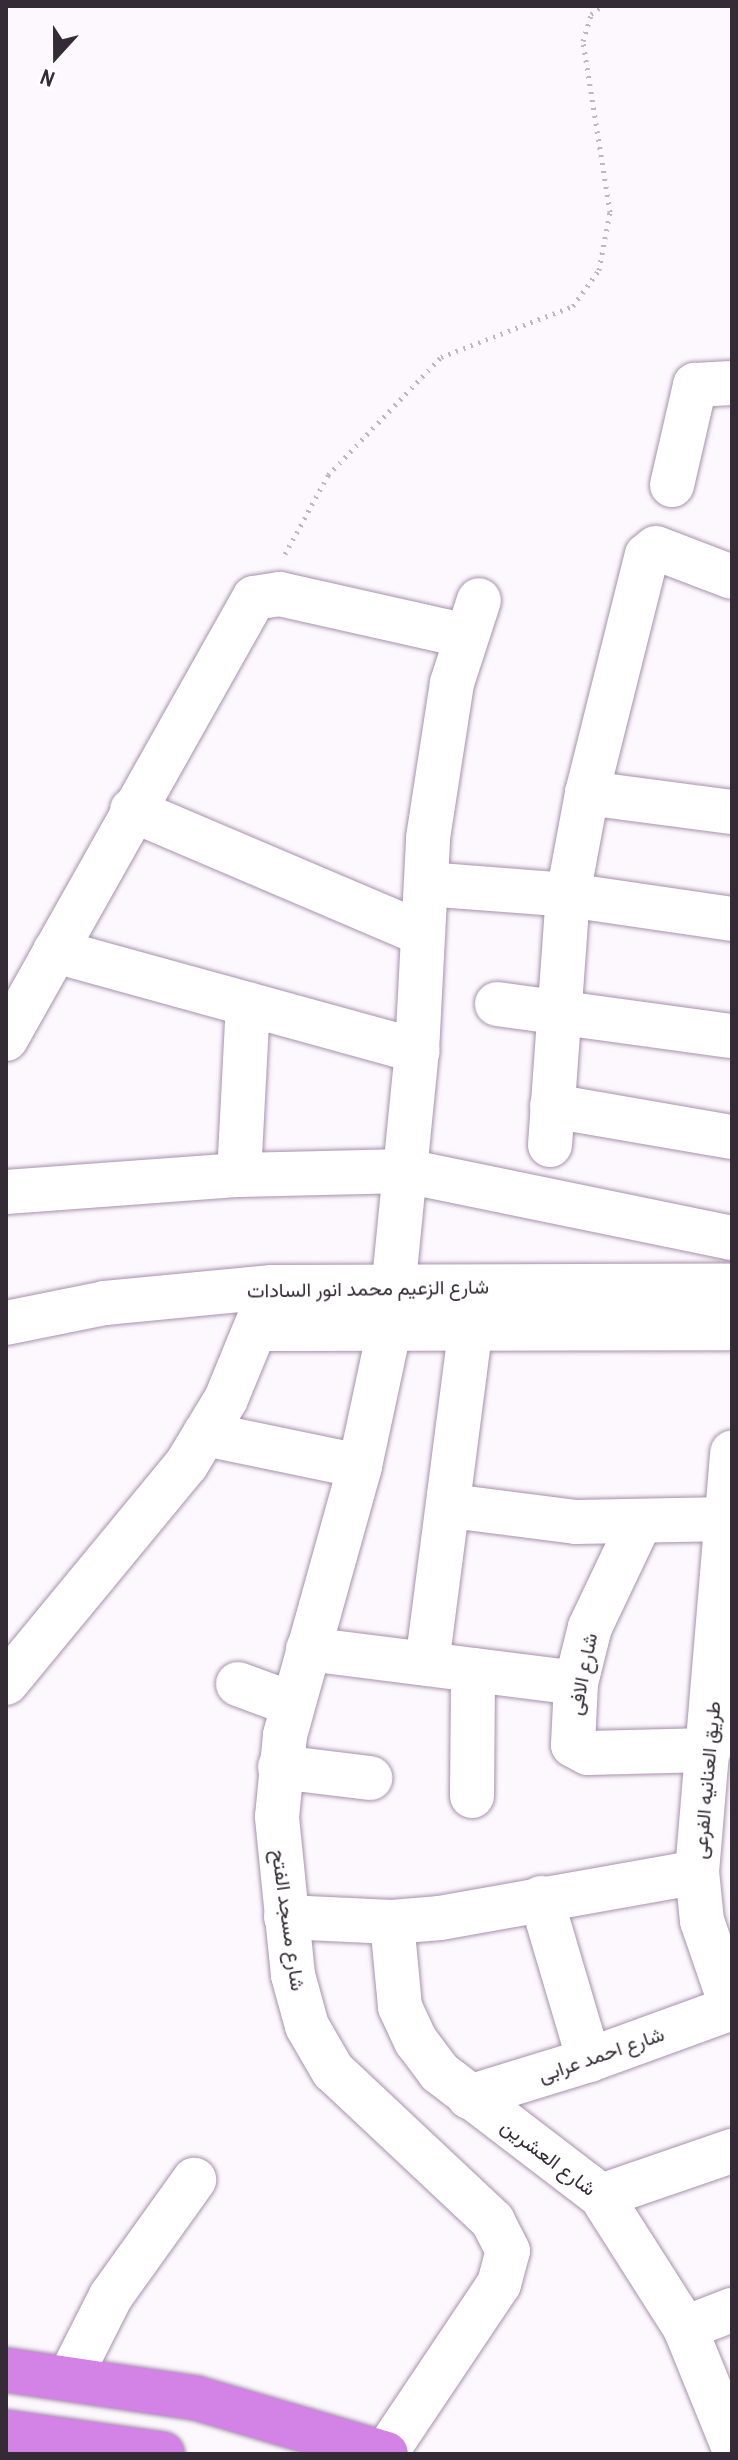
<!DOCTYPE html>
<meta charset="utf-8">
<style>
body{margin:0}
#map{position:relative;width:738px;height:2460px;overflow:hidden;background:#fdf8fe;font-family:"Archivo Narrow",Vazirmatn,sans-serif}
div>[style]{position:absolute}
.path>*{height:5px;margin-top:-2.5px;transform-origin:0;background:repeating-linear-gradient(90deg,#beb7bf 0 2px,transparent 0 8px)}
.roads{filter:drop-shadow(0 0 2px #a791ac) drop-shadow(0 0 2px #a791ac)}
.minor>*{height:44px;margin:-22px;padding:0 22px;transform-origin:22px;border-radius:22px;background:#fff}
.highway>*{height:44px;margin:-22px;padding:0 22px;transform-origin:22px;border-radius:22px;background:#d283e5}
span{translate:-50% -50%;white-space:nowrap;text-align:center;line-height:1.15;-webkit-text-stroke:6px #fff;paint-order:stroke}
.street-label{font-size:20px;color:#342b36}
.frame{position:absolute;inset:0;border:8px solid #342b36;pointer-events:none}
.north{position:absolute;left:16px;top:16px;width:80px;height:80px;-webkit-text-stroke:6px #fff;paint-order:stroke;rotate:201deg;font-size:22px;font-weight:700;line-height:32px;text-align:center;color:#342b36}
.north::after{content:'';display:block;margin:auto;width:28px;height:36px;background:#342b36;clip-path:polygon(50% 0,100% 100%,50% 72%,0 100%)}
</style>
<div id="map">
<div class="path">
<div style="left:285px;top:554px;width:90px;rotate:-61.4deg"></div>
<div style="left:328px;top:475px;width:163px;rotate:-46.2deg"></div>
<div style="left:441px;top:357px;width:142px;rotate:-21.1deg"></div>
<div style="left:573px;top:306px;width:44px;rotate:-54.2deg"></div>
<div style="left:599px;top:270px;width:59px;rotate:-79.3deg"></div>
<div style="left:610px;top:212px;width:173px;rotate:-99deg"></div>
<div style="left:583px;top:41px;width:28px;rotate:-73deg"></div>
<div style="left:591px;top:14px;width:14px;rotate:-36deg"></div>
</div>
<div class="roads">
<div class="minor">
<div style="left:672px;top:485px;width:103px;rotate:-77deg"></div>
<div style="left:695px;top:385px;width:37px;rotate:-3deg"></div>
<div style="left:587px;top:793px;width:146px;rotate:7.5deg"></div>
<div style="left:132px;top:810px;width:316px;rotate:23.1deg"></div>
<div style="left:426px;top:884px;width:142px;rotate:4.4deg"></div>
<div style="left:568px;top:895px;width:166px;rotate:8.3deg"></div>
<div style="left:55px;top:951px;width:376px;rotate:15.4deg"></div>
<div style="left:497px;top:1004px;width:237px;rotate:7.8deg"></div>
<div style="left:6px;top:1039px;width:506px;rotate:-60.65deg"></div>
<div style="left:254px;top:598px;width:26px;rotate:-9deg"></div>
<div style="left:280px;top:594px;width:191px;rotate:12.7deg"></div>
<div style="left:552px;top:1106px;width:183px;rotate:9.8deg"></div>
<div style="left:550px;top:1145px;width:251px;rotate:-85.9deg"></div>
<div style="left:568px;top:895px;width:104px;rotate:-79.4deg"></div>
<div style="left:587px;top:793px;width:245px;rotate:-75.9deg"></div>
<div style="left:647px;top:555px;width:11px;rotate:-38deg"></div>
<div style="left:656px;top:548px;width:81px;rotate:20.9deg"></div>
<div style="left:239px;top:1175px;width:171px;rotate:-87deg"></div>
<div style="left:6px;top:1192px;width:234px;rotate:-4.2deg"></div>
<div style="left:239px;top:1175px;width:167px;rotate:-1.4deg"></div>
<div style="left:406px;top:1171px;width:333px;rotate:11.6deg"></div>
<div style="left:6px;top:1323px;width:101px;rotate:-11.4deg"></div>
<div style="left:105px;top:1303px;width:168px;rotate:-5.5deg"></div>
<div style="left:272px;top:1287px;width:460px;rotate:-0.2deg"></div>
<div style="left:258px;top:1329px;width:474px;rotate:-0.1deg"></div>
<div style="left:205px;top:1434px;width:158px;rotate:11.7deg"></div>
<div style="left:451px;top:1506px;width:126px;rotate:7.3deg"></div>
<div style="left:576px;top:1522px;width:151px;rotate:-1.1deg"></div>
<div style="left:639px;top:1524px;width:114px;rotate:115.4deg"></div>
<div style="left:590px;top:1627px;width:58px;rotate:104deg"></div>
<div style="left:576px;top:1683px;width:62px;rotate:92.8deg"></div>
<div style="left:573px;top:1745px;width:17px;rotate:28deg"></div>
<div style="left:588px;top:1753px;width:121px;rotate:-1.4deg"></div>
<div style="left:308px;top:1649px;width:270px;rotate:7.2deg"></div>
<div style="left:427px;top:1664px;width:367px;rotate:-82.6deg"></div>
<div style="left:6px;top:1683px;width:283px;rotate:-50.5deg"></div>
<div style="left:186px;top:1465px;width:77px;rotate:-58.8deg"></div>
<div style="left:226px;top:1399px;width:121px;rotate:-67.7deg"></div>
<div style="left:238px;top:1684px;width:58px;rotate:20.3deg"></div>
<div style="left:280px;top:1767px;width:91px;rotate:7deg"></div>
<div style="left:472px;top:1796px;width:126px;rotate:-89.5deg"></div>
<div style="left:541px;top:1898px;width:169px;rotate:73.5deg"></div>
<div style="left:286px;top:1917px;width:106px;rotate:2.7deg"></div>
<div style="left:392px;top:1922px;width:48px;rotate:-4.8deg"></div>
<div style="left:440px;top:1918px;width:261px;rotate:-10.1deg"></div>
<div style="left:392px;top:1922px;width:85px;rotate:84.6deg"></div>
<div style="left:400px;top:2007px;width:38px;rotate:65deg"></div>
<div style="left:416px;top:2041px;width:39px;rotate:53deg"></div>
<div style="left:439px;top:2072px;width:204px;rotate:37.4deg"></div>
<div style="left:601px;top:2196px;width:156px;rotate:57.5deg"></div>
<div style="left:685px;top:2328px;width:125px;rotate:67.9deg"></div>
<div style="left:469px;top:2097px;width:126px;rotate:-17.1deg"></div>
<div style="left:589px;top:2060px;width:152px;rotate:-20deg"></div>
<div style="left:732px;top:2008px;width:92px;rotate:-109deg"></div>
<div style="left:702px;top:1921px;width:49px;rotate:-95.8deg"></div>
<div style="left:697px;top:1872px;width:421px;rotate:-85.2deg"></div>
<div style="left:601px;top:2196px;width:139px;rotate:-19deg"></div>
<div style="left:685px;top:2328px;width:50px;rotate:-21deg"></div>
<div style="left:70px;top:2377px;width:91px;rotate:-63.2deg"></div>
<div style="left:111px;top:2296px;width:143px;rotate:-54.4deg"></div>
<div style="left:385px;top:2454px;width:205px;rotate:-56.2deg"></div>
<div style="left:499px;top:2284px;width:34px;rotate:-75deg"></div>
<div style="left:508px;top:2251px;width:34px;rotate:-117deg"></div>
<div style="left:493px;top:2221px;width:219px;rotate:-136.8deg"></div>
<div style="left:333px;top:2071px;width:52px;rotate:-120deg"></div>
<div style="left:307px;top:2026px;width:53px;rotate:-105.4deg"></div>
<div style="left:293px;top:1975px;width:159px;rotate:-95.8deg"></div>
<div style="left:277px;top:1817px;width:82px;rotate:-84.4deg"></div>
<div style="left:285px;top:1735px;width:279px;rotate:-74.4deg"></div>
<div style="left:360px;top:1466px;width:138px;rotate:-77.9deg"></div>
<div style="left:389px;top:1331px;width:281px;rotate:-84.3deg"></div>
<div style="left:417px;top:1051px;width:213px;rotate:-87deg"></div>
<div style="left:428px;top:838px;width:157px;rotate:-81.2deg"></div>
<div style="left:452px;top:683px;width:87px;rotate:-72deg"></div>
</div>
<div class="highway">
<div style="left:6px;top:2370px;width:192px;rotate:8.4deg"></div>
<div style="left:196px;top:2398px;width:198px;rotate:16.4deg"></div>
<div style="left:6px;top:2432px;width:158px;rotate:8deg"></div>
</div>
</div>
<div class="street-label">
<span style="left:368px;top:1288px;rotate:-1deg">شارع الزعيم محمد انور السادات</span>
<span style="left:582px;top:1674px;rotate:-79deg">شارع الافى</span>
<span style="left:706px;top:1780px;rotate:-85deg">طريق العنانيه الفرعى</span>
<span style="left:289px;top:1920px;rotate:82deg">شارع مسجد الفتح</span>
<span style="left:601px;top:2054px;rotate:-19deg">شارع احمد عرابى</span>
<span style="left:549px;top:2157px;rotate:37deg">شارع العشرين</span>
</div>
<div class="frame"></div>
<div class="north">N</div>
</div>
